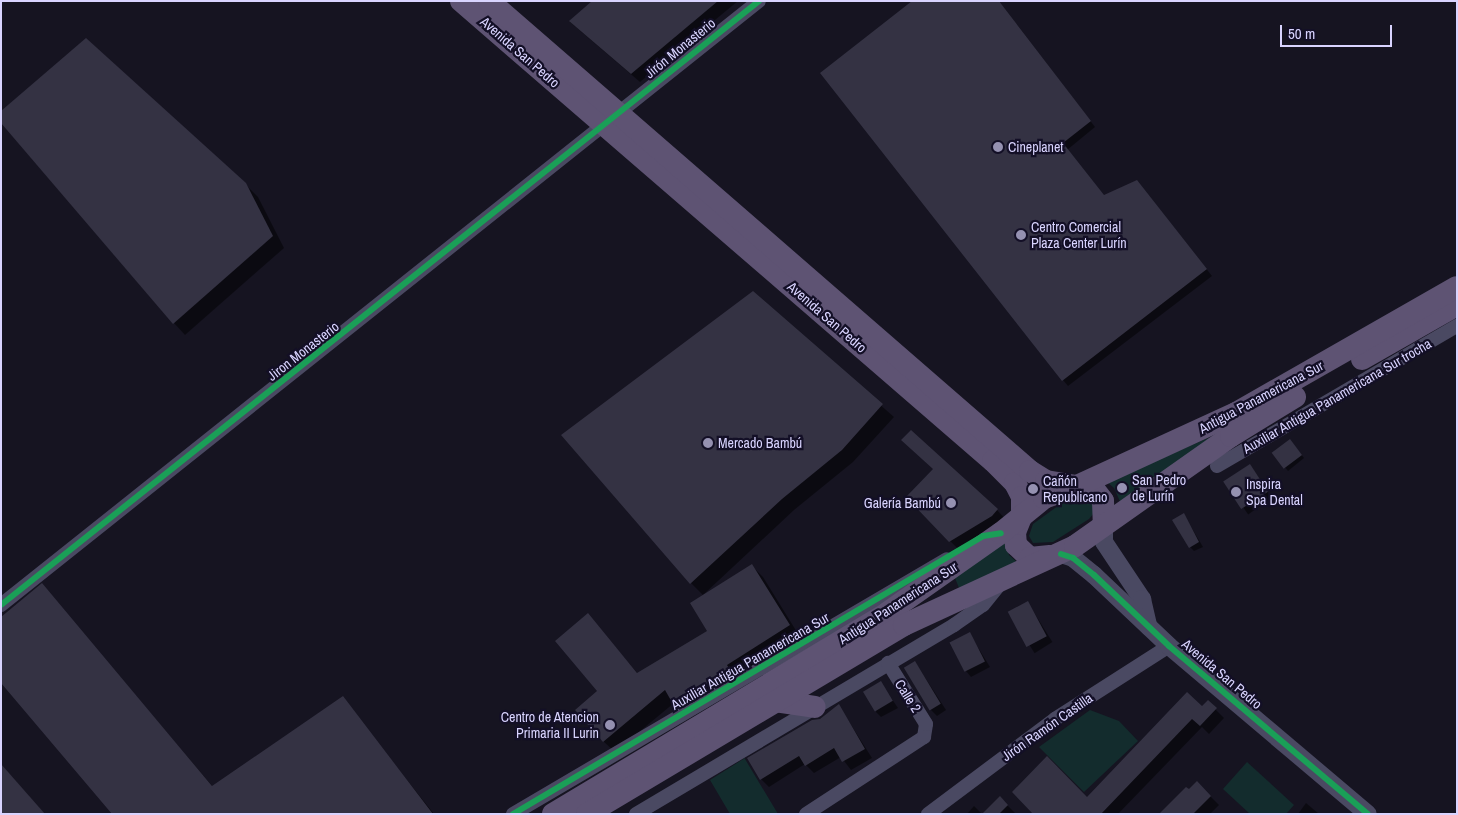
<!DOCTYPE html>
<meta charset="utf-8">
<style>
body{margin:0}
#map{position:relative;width:1458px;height:815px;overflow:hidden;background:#161421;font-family:"Archivo Narrow",sans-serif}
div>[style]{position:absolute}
.green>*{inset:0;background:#132c2d}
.shadow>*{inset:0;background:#0007;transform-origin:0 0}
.building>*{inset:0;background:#343243;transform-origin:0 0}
.minor>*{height:14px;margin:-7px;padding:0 7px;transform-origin:7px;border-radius:7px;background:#4a4962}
.tertiary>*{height:18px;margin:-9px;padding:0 9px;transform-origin:9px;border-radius:9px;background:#4a4962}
.primary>*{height:22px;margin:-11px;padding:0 11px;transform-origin:11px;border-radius:11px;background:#5e5373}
.cycleway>*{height:6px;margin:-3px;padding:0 3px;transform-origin:3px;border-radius:3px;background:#1a9f57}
.dots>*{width:14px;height:14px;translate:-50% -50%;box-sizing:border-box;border:2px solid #130f26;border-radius:50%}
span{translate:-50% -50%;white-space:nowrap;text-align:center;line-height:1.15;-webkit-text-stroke:4.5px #130f26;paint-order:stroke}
.street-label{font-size:14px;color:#d9d4ff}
.poi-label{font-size:14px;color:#d9d4ff}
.left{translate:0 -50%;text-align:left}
.right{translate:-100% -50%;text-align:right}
.frame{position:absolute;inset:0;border:2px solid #d9d4ff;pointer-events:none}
.scale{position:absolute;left:1280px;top:25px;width:112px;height:22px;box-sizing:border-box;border:2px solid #d9d4ff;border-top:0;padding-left:6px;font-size:15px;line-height:18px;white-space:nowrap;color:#d9d4ff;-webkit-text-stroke:4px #130f26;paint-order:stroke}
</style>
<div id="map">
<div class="green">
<div style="clip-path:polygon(1222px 432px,1122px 506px,1114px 488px,1107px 482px)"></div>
<div style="clip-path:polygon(1077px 497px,1093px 500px,1094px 513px,1089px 519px,1053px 542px,1033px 543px,1029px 536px,1033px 524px,1062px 503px)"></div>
<div style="clip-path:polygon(1004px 538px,1009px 555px,1018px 563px,959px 588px,955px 578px)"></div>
<div style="clip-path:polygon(1090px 710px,1119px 721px,1138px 741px,1084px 792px,1039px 747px)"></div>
<div style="clip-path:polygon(745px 758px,745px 759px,778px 814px,730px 814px,710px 780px)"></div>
<div style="clip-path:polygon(1247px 762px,1294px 805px,1286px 814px,1250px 814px,1223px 789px)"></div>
</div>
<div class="shadow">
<div style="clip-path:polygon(594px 1px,738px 1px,640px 82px,570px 22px)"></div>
<div style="clip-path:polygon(999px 1px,1095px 127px,1067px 150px,1104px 196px,1137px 181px,1212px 276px,1068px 386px,1063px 380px)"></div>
<div style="clip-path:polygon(245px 184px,258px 197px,284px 248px,185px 335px,174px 323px)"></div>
<div style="clip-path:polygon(753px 293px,894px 417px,853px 462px,794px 510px,703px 595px,691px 583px)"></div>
<div style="clip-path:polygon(1292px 443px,1304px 458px,1288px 471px,1274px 454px)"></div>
<div style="left:1249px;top:465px;width:40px;height:29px;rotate:55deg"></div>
<div style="clip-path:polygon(907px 497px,997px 510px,1008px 522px,962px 553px)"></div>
<div style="clip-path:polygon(1184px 515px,1203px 547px,1194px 551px,1190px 547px)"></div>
<div style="clip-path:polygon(752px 566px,763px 577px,800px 637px,737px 677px,685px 715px,674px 703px,615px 752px,603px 741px,588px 615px,638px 674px,709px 631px)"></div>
<div style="clip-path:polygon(42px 585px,213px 787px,342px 698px,434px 814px,114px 814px)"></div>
<div style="left:1028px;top:603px;width:46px;height:21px;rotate:58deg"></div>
<div style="clip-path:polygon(969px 633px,990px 667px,971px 677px,966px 671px)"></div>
<div style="clip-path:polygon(915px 662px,946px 710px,937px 716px,931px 710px)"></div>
<div style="clip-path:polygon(881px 683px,898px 708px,881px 717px,876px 712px)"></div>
<div style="clip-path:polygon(1208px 702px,1224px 718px,1209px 734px,1202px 727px,1118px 814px,1035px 814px,1088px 799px)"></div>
<div style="clip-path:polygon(839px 706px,872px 758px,851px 770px,841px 757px,814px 773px,805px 764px,769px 787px,761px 779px)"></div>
<div style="clip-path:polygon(1197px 783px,1219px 805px,1210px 814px,1161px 814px)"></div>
<div style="clip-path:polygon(1000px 798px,1016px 814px,997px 814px)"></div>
<div style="clip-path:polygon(1306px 803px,1319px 814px,1298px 814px)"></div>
<div style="clip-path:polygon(974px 806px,982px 814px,967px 814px)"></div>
</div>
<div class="building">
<div style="clip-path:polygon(592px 1px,718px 1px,631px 74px,569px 21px)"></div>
<div style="clip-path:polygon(912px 1px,999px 1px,1091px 121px,1063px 143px,1104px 195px,1137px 180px,1207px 269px,1062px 381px,820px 73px)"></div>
<div style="clip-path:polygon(86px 38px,246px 183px,273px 236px,173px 324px,1px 123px,1px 111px)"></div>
<div style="clip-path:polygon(753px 291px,883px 404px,842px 450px,782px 499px,690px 584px,561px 435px)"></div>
<div style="clip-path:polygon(911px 430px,998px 509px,992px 516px,949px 542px,906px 497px,933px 469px,901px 440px)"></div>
<div style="left:1290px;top:439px;width:20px;height:23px;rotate:53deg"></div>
<div style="left:1250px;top:464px;width:33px;height:32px;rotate:57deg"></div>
<div style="clip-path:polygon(1184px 513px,1199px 542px,1189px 548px,1172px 520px)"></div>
<div style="clip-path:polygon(752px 564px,790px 625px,727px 665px,730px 670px,673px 704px,665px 690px,603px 742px,575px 710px,597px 691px,555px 641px,588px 613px,637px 673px,707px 631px,690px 603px)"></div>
<div style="clip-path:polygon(42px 583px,212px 786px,343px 696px,433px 814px,112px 814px,1px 683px,1px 617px)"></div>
<div style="left:1028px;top:601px;width:40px;height:23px;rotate:62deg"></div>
<div style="left:970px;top:632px;width:33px;height:23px;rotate:63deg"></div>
<div style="left:915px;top:661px;width:50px;height:13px;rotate:59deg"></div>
<div style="left:881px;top:681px;width:23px;height:21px;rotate:59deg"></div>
<div style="clip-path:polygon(1187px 692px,1202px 706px,1208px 700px,1217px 708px,1200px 726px,1192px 719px,1101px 814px,1033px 814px,1012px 792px,1047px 756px,1087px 797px)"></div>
<div style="clip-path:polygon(839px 704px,865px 749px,842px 762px,834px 748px,805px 766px,799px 756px,760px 780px,747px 758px,812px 720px,820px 719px)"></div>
<div style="clip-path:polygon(1px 764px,45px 814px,1px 814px)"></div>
<div style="clip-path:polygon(1197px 781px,1211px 796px,1193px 814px,1159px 814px,1186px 787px,1189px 789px)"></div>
<div style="clip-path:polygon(1000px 796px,1008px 805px,999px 814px,982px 814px)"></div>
</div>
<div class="minor">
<div style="left:1217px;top:466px;width:278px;rotate:-30.3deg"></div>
<div style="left:1px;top:605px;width:969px;rotate:-38.55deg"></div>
<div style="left:513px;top:814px;width:503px;rotate:-30.44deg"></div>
<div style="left:636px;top:814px;width:370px;rotate:-30.7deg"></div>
<div style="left:954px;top:625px;width:35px;rotate:-35deg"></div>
<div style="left:983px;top:605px;width:27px;rotate:-51deg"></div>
<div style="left:806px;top:814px;width:141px;rotate:-33.1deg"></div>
<div style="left:924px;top:737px;width:13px;rotate:-81deg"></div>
<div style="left:926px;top:724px;width:72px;rotate:-121.9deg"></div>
<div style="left:928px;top:814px;width:159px;rotate:-36.8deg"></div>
<div style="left:1055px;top:719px;width:135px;rotate:-32.6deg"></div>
</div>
<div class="tertiary">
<div style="left:1104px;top:525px;width:17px;rotate:90deg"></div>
<div style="left:1104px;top:542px;width:69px;rotate:56.3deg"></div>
<div style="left:1142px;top:599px;width:28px;rotate:77deg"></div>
<div style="left:1061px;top:554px;width:13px;rotate:18deg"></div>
<div style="left:1073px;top:558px;width:27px;rotate:39deg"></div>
<div style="left:1094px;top:575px;width:103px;rotate:43.4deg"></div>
<div style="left:1169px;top:646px;width:260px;rotate:40.2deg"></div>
</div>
<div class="primary">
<div style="left:461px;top:1px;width:703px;rotate:40.85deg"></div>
<div style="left:993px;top:461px;width:31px;rotate:45deg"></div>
<div style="left:1015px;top:483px;width:16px;rotate:63deg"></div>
<div style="left:1022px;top:497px;width:18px;rotate:90deg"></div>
<div style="left:1022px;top:515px;width:18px;rotate:112deg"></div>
<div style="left:1015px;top:532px;width:13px;rotate:86deg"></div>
<div style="left:1016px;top:545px;width:19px;rotate:43deg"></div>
<div style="left:1030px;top:558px;width:20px;rotate:-6deg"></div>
<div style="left:489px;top:1px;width:717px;rotate:40.98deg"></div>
<div style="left:1030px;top:471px;width:19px;rotate:32deg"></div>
<div style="left:1046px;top:481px;width:49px;rotate:9.5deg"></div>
<div style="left:1094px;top:489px;width:15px;rotate:53deg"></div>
<div style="left:1103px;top:501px;width:24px;rotate:88deg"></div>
<div style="left:1362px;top:359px;width:109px;rotate:-29.6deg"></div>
<div style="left:775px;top:701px;width:40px;rotate:8.5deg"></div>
<div style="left:553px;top:814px;width:390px;rotate:-31deg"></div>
<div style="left:887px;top:613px;width:139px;rotate:-35.1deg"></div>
<div style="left:1001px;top:533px;width:55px;rotate:-39.1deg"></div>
<div style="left:1044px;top:498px;width:35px;rotate:-20deg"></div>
<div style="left:1077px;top:486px;width:175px;rotate:-24.7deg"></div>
<div style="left:1236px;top:413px;width:254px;rotate:-29.7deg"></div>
<div style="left:587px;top:814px;width:369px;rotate:-30.8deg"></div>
<div style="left:904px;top:625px;width:188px;rotate:-24.8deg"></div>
<div style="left:1075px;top:546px;width:191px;rotate:-35.2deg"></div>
<div style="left:1231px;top:436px;width:75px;rotate:-31.4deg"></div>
</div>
<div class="cycleway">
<div style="left:1061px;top:554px;width:13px;rotate:18deg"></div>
<div style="left:1073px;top:558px;width:27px;rotate:39deg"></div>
<div style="left:1094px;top:575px;width:103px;rotate:43.4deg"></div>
<div style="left:1169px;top:646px;width:260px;rotate:40.2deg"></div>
<div style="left:1px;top:605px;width:969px;rotate:-38.55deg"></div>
<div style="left:513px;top:814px;width:546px;rotate:-30.6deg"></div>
<div style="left:983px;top:536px;width:18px;rotate:-9deg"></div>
</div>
<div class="dots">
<div style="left:998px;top:147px;background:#9591b1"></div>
<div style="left:1021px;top:235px;background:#9591b1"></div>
<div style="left:708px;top:443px;background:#9591b1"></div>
<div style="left:1122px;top:488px;background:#9591b1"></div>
<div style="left:1033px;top:489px;background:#9591b1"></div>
<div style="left:1236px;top:492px;background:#9591b1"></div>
<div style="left:951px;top:503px;background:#9591b1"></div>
<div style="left:610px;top:725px;background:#9591b1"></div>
</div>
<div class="street-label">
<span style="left:680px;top:48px;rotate:-39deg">Jirón Monasterio</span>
<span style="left:520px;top:52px;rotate:41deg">Avenida San Pedro</span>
<span style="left:827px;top:317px;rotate:41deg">Avenida San Pedro</span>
<span style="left:303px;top:351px;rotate:-38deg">Jiron Monasterio</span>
<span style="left:1337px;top:396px;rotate:-30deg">Auxiliar Antigua Panamericana Sur trocha</span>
<span style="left:1261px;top:397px;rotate:-28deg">Antigua Panamericana Sur</span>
<span style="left:898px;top:603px;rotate:-33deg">Antigua Panamericana Sur</span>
<span style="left:750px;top:661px;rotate:-30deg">Auxiliar Antigua Panamericana Sur</span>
<span style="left:1222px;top:674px;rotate:40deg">Avenida San Pedro</span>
<span style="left:908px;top:696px;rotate:58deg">Calle 2</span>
<span style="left:1047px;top:727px;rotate:-35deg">Jirón Ramón Castilla</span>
</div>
<div class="poi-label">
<span class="left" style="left:1008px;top:147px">Cineplanet</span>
<span class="left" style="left:1031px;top:235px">Centro Comercial<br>Plaza Center Lurín</span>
<span class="left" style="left:718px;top:443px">Mercado Bambú</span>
<span class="left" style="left:1132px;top:488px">San Pedro<br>de Lurín</span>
<span class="left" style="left:1043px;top:489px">Cañón<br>Republicano</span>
<span class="left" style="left:1246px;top:492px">Inspira<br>Spa Dental</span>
<span class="right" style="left:941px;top:503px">Galería Bambú</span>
<span class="right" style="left:599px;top:725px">Centro de Atencion<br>Primaria II Lurin</span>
</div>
<div class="frame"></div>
<div class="scale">50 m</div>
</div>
